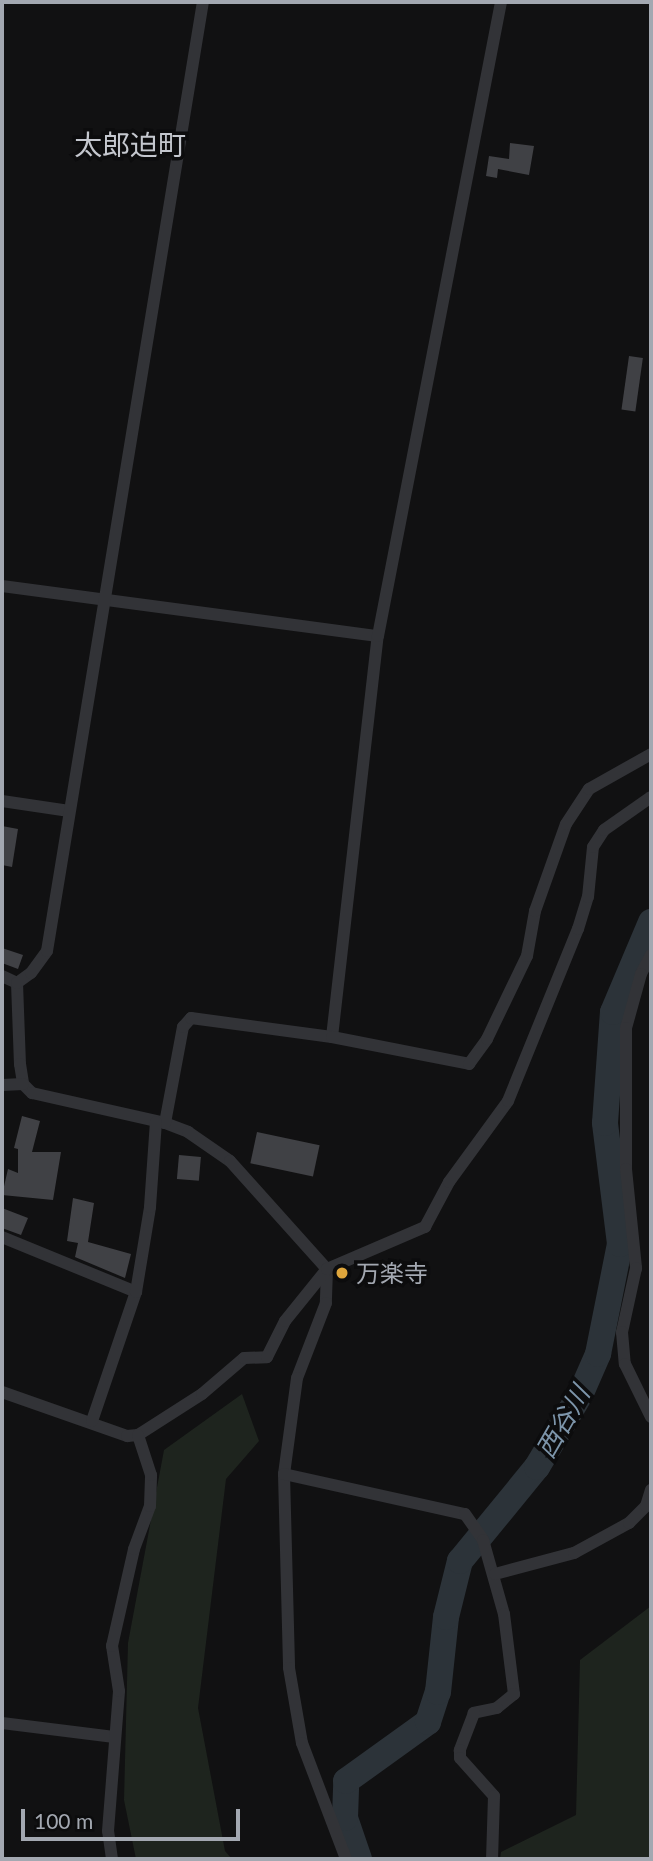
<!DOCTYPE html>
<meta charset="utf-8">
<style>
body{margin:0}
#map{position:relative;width:653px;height:1861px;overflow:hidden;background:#111112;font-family:Lato,"Noto Sans JP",sans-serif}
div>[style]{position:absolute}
.green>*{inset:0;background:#1e241e}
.river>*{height:26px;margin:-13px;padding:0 13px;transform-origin:13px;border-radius:13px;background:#2c3339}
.building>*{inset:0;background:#404145;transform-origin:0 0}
.street>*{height:12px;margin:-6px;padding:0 6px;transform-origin:6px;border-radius:6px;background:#323337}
.dots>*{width:19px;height:19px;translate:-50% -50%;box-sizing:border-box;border:4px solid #0c0c0d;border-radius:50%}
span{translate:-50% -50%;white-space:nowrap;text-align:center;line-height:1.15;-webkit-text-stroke:7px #0c0c0d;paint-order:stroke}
.poi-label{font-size:24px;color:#a3a8b1}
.left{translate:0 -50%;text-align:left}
.water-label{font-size:26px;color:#7d95aa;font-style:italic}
.quarter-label{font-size:28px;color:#c4c7ce}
.frame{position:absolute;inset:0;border:4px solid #a3a8b1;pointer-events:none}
.scale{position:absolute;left:21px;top:1809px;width:219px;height:32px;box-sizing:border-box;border:4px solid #a3a8b1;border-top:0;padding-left:9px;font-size:21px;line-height:24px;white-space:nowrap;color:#a3a8b1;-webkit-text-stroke:5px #0c0c0d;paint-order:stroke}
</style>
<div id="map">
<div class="green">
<div style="clip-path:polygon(242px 1394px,259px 1441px,226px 1479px,198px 1708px,225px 1851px,232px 1859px,136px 1859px,124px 1800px,128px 1643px,164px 1450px)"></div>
<div style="clip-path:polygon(651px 1606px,651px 1859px,500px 1859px,501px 1852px,576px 1815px,580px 1660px)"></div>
</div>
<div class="river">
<div style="left:359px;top:1859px;width:43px;rotate:-108.9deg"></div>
<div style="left:345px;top:1818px;width:37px;rotate:-88deg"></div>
<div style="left:346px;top:1781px;width:101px;rotate:-35.7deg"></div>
<div style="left:428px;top:1722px;width:32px;rotate:-72deg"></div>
<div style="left:438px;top:1692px;width:75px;rotate:-83.9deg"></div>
<div style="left:446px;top:1617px;width:58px;rotate:-76deg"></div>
<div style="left:460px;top:1561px;width:122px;rotate:-50.7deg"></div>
<div style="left:537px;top:1467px;width:86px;rotate:-59.3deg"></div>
<div style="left:581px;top:1393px;width:43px;rotate:-66.4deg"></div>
<div style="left:598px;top:1354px;width:112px;rotate:-78.7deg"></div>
<div style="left:620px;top:1244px;width:122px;rotate:-97.1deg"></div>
<div style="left:605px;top:1123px;width:111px;rotate:-85.9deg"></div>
<div style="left:613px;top:1012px;width:98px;rotate:-67.1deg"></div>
</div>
<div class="building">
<div style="clip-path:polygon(510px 143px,534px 146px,529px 175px,498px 169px,497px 178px,486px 176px,489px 156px,509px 159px)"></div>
<div style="left:629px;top:356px;width:14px;height:54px;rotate:8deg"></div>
<div style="clip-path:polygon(2px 826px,18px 829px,12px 867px,2px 865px)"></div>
<div style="clip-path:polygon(2px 948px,23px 955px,18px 969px,2px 963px)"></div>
<div style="clip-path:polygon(22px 1116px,40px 1121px,32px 1152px,61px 1152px,53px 1200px,2px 1195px,8px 1169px,18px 1173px,18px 1149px,14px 1148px)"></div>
<div style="left:257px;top:1132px;width:64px;height:32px;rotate:12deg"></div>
<div style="left:179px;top:1155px;width:22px;height:24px;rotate:5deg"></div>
<div style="clip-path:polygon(73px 1198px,94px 1203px,88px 1242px,131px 1254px,125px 1278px,75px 1257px,78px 1243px,67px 1241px)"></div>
<div style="clip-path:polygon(2px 1208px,28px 1218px,21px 1235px,2px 1228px)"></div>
</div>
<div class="street">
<div style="left:2px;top:586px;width:379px;rotate:7.6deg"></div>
<div style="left:2px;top:801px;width:68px;rotate:8.5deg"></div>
<div style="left:651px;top:955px;width:21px;rotate:118deg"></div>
<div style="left:641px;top:974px;width:56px;rotate:105.5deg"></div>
<div style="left:626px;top:1028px;width:141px;rotate:90deg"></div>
<div style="left:626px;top:1169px;width:100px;rotate:84.2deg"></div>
<div style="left:636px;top:1268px;width:66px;rotate:102.3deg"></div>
<div style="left:622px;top:1332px;width:32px;rotate:85deg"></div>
<div style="left:625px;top:1364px;width:59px;rotate:63.9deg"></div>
<div style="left:2px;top:976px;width:17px;rotate:25deg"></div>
<div style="left:17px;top:983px;width:81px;rotate:87.9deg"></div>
<div style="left:20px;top:1064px;width:20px;rotate:81deg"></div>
<div style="left:23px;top:1084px;width:13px;rotate:45deg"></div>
<div style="left:32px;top:1093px;width:136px;rotate:12.7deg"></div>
<div style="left:165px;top:1123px;width:25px;rotate:21deg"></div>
<div style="left:188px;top:1132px;width:51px;rotate:34.6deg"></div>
<div style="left:230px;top:1161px;width:145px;rotate:48.1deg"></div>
<div style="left:327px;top:1269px;width:34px;rotate:92deg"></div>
<div style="left:326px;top:1303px;width:80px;rotate:111.1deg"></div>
<div style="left:297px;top:1378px;width:97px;rotate:97.7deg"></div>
<div style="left:284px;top:1474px;width:194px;rotate:88.5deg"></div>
<div style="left:289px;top:1668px;width:76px;rotate:80.2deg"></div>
<div style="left:302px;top:1743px;width:124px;rotate:69.2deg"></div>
<div style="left:17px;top:983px;width:17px;rotate:-36deg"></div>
<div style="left:31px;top:973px;width:27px;rotate:-54deg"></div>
<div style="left:47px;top:951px;width:962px;rotate:-80.67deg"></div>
<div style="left:332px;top:1037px;width:404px;rotate:-83.5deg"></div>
<div style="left:378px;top:636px;width:646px;rotate:-79.02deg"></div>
<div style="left:2px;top:1085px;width:21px;rotate:-3deg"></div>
<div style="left:165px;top:1123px;width:98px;rotate:-79.4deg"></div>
<div style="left:183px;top:1027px;width:12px;rotate:-48deg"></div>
<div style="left:191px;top:1018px;width:142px;rotate:7.7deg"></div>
<div style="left:332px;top:1037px;width:140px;rotate:11.1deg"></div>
<div style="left:469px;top:1064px;width:31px;rotate:-54deg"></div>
<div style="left:487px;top:1039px;width:92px;rotate:-64.3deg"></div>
<div style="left:527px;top:956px;width:46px;rotate:-79.9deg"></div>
<div style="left:535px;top:911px;width:92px;rotate:-70.4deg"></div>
<div style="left:566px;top:824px;width:42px;rotate:-56.7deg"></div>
<div style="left:589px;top:789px;width:71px;rotate:-29.4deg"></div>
<div style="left:2px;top:1237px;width:145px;rotate:22.3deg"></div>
<div style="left:2px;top:1392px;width:133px;rotate:19.4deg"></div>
<div style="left:127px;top:1436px;width:11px;rotate:-5deg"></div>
<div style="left:138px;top:1435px;width:76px;rotate:-32.6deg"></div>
<div style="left:202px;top:1394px;width:55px;rotate:-40.6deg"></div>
<div style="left:244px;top:1358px;width:23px;rotate:-2deg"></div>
<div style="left:267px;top:1357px;width:40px;rotate:-63.4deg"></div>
<div style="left:285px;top:1321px;width:67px;rotate:-51.1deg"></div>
<div style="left:327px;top:1269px;width:107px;rotate:-23.2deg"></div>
<div style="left:425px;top:1227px;width:51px;rotate:-61.9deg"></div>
<div style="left:449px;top:1182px;width:100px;rotate:-53.9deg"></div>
<div style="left:508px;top:1101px;width:186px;rotate:-67.9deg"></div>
<div style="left:578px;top:929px;width:34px;rotate:-73deg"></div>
<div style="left:588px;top:897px;width:50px;rotate:-84.3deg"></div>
<div style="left:593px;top:847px;width:20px;rotate:-57deg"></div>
<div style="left:604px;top:830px;width:57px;rotate:-35.1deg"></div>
<div style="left:92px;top:1421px;width:136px;rotate:-71.2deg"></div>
<div style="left:136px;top:1292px;width:86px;rotate:-80.6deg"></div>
<div style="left:150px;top:1207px;width:85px;rotate:-86deg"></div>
<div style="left:284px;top:1474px;width:185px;rotate:12.5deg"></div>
<div style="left:465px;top:1514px;width:32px;rotate:55deg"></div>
<div style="left:483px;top:1540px;width:77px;rotate:74.2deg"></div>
<div style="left:504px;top:1614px;width:81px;rotate:82.9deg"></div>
<div style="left:514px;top:1694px;width:22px;rotate:141deg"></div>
<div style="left:497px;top:1708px;width:24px;rotate:168deg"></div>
<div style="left:474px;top:1713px;width:40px;rotate:111deg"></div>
<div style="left:460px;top:1750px;width:8px;rotate:90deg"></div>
<div style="left:460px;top:1758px;width:51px;rotate:48.2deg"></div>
<div style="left:494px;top:1796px;width:63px;rotate:91.8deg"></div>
<div style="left:495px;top:1574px;width:82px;rotate:-14.9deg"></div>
<div style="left:574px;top:1553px;width:63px;rotate:-28.6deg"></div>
<div style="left:629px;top:1523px;width:24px;rotate:-45deg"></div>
<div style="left:646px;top:1506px;width:17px;rotate:-73deg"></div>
<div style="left:2px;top:1723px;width:113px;rotate:7.1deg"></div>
<div style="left:112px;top:1859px;width:28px;rotate:-98deg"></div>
<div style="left:108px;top:1831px;width:140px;rotate:-85.5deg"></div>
<div style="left:119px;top:1691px;width:46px;rotate:-98.8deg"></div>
<div style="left:112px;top:1646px;width:99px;rotate:-77.2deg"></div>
<div style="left:134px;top:1549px;width:46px;rotate:-69.6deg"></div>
<div style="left:150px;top:1506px;width:31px;rotate:-88deg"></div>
<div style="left:151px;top:1475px;width:42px;rotate:-108deg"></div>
</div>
<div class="dots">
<div style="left:342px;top:1273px;background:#dfa63c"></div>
</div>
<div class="poi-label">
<span class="left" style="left:356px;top:1273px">万楽寺</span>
</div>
<div class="water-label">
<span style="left:563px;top:1422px;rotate:-60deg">西谷川</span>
</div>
<div class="quarter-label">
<span style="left:130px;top:144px">太郎迫町</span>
</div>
<div class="frame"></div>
<div class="scale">100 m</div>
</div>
